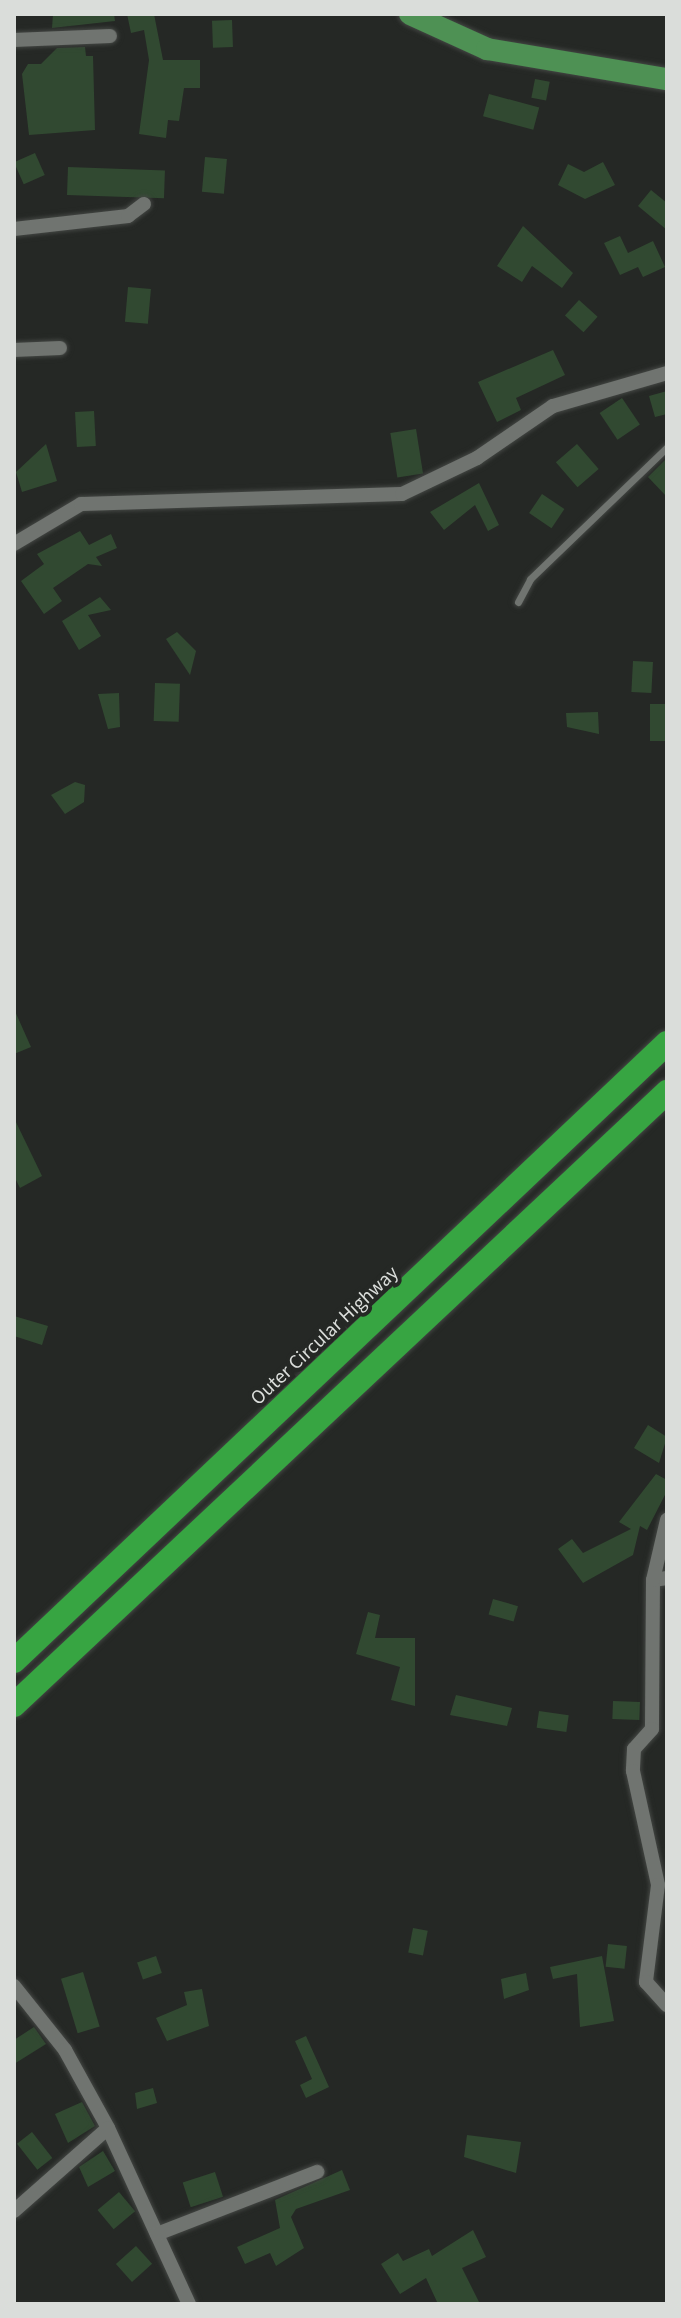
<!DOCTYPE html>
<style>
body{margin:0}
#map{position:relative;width:681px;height:2318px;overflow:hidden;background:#252825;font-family:"Source Sans 3",sans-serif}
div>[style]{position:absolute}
.building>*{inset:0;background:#314931;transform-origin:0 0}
.roads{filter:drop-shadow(0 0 2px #434643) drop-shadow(0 0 2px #434643)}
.service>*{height:7px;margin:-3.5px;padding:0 3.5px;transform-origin:3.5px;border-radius:3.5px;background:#707470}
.minor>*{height:14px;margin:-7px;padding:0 7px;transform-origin:7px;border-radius:7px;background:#707470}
.primary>*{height:22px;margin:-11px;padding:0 11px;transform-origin:11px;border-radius:11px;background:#4e9154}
.motorway>*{height:24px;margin:-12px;padding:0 12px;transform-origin:12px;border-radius:12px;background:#37a542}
span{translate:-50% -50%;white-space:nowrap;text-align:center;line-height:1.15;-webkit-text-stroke:8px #252825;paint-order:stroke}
.street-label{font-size:20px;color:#daddda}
.frame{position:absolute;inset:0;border:16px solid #daddda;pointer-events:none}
</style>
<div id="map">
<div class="building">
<div style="clip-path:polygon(53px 14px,114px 14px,115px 21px,52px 28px)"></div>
<div style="clip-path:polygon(127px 14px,154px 14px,163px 60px,200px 60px,200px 88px,184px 88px,179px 121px,168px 120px,166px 138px,139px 134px,149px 60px,144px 30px,131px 33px)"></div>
<div style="left:232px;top:20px;width:27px;height:20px;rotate:88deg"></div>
<div style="clip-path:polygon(85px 47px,86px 56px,93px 56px,95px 130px,29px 135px,22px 74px,28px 64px,41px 64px,57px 48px)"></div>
<div style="left:535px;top:79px;width:15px;height:19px;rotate:11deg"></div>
<div style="left:489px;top:94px;width:52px;height:23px;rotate:15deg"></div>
<div style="left:35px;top:153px;width:24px;height:23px;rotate:66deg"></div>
<div style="left:205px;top:157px;width:22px;height:35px;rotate:5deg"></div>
<div style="clip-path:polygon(603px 162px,615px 185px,585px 199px,558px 185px,568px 164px,584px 172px)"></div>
<div style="left:68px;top:167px;width:97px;height:28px;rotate:2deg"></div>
<div style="clip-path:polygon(651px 190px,667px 203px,667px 230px,638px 206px)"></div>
<div style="clip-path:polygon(523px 226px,573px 273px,562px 288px,532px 266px,522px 282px,497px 266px)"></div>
<div style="clip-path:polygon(620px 236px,628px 253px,653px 241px,665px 267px,643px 277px,638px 267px,620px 275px,604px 243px)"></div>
<div style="left:128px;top:287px;width:23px;height:35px;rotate:5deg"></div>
<div style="left:579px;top:300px;width:25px;height:21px;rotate:42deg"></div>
<div style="clip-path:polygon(553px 350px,565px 375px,516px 398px,521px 410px,497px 422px,478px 382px)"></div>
<div style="clip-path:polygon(667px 391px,667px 414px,655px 417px,649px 396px)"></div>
<div style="left:622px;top:398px;width:32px;height:27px;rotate:56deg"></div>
<div style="left:94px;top:411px;width:35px;height:19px;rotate:87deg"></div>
<div style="left:416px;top:429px;width:45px;height:26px;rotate:81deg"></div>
<div style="clip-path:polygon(46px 444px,57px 481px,22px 492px,16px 472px)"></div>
<div style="left:577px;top:444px;width:33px;height:28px;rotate:49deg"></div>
<div style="clip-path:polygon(667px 458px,667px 497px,648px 477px)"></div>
<div style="clip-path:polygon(479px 483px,499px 525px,488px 531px,475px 505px,444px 530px,430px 512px)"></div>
<div style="left:542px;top:494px;width:27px;height:23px;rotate:34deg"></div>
<div style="clip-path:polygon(80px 531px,89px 545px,111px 534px,117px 548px,96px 557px,102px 566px,88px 564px,53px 588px,62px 601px,44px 614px,21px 581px,44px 564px,37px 554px)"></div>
<div style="clip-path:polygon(100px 597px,111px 610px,88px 615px,101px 636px,79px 650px,62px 621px)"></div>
<div style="clip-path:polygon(177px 632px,196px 651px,190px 675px,166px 639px)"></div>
<div style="left:633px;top:661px;width:20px;height:31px;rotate:3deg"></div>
<div style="left:155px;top:683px;width:25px;height:38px;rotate:2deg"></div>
<div style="clip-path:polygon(119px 693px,120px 727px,108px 729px,98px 694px)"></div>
<div style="left:650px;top:704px;width:17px;height:37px"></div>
<div style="clip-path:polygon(598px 712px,599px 734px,567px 727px,566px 713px)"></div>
<div style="clip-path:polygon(75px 782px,85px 785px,84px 802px,65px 814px,51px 795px)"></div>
<div style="clip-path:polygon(14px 1009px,31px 1047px,14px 1054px)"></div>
<div style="clip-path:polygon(14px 1118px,42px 1176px,20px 1188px,14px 1176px)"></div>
<div style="clip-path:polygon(14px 1316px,48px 1326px,42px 1345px,14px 1336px)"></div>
<div style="clip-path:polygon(648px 1425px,667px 1437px,659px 1463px,634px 1448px)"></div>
<div style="clip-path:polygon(656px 1474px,667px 1480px,667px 1491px,647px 1530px,640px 1526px,633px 1555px,583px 1583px,558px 1549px,572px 1539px,583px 1553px,631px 1529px,619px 1522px)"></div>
<div style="left:493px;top:1599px;width:26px;height:16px;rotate:16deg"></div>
<div style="clip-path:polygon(368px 1612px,380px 1615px,375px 1638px,415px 1638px,415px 1706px,391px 1700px,400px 1667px,356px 1654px)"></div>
<div style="clip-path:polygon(456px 1695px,512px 1708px,507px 1726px,450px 1715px)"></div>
<div style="left:613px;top:1701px;width:27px;height:18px;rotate:2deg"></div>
<div style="left:539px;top:1711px;width:30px;height:17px;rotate:8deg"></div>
<div style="left:413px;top:1928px;width:15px;height:25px;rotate:11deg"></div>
<div style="left:608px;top:1944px;width:19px;height:23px;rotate:6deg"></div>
<div style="left:156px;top:1956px;width:18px;height:20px;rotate:71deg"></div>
<div style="clip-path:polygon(602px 1956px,614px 2021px,580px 2027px,577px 1974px,553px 1979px,550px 1967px)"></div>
<div style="left:83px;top:1972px;width:57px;height:23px;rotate:73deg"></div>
<div style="clip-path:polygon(526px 1973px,529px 1990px,504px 1999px,501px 1979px)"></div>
<div style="clip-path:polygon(202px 1989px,209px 2026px,167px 2041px,156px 2018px,187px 2005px,184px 1992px)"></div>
<div style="clip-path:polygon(34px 2027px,46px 2044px,14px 2064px,14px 2040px)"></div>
<div style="clip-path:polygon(306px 2036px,329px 2087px,306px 2098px,300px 2085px,312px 2079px,295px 2041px)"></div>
<div style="clip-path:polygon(153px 2088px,157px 2103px,137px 2109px,135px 2093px)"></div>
<div style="clip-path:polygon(82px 2102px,95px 2126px,68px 2143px,55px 2114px)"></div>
<div style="left:32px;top:2132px;width:33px;height:19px;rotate:52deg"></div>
<div style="clip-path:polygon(467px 2135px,521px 2142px,516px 2173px,464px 2157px)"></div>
<div style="clip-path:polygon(103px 2151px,115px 2171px,88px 2187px,79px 2167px)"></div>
<div style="clip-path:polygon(342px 2170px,350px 2190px,296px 2209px,291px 2217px,304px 2248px,276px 2266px,270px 2253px,245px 2264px,237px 2247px,280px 2228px,275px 2200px)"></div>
<div style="left:215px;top:2172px;width:26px;height:34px;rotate:72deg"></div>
<div style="left:119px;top:2192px;width:25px;height:28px;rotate:50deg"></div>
<div style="clip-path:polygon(473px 2230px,486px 2257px,462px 2268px,480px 2304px,438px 2304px,426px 2278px,400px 2294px,381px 2264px,398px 2253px,403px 2261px,429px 2249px,432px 2256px)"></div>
<div style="left:136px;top:2246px;width:24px;height:27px;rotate:48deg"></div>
</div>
<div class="roads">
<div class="service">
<div style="left:518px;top:602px;width:26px;rotate:-62deg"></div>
<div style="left:530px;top:579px;width:190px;rotate:-43.9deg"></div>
</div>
<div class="minor">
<div style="left:14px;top:40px;width:96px;rotate:-2.4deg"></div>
<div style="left:14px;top:229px;width:115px;rotate:-6.5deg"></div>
<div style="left:128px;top:216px;width:20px;rotate:-37deg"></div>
<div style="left:14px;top:350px;width:46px;rotate:-2.5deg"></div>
<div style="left:14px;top:544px;width:78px;rotate:-30.8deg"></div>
<div style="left:81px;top:504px;width:321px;rotate:-1.8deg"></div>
<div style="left:402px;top:494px;width:83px;rotate:-25.6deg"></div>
<div style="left:477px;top:458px;width:92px;rotate:-34.4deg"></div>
<div style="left:553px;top:406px;width:119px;rotate:-16.1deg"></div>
<div style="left:667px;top:1578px;width:14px;rotate:172deg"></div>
<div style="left:653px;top:1580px;width:149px;rotate:90.4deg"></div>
<div style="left:652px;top:1729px;width:27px;rotate:132deg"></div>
<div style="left:634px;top:1749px;width:22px;rotate:93deg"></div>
<div style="left:633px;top:1771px;width:117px;rotate:77.6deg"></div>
<div style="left:658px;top:1885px;width:98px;rotate:97.1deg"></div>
<div style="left:646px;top:1982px;width:31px;rotate:48deg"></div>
<div style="left:653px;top:1580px;width:62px;rotate:-76.9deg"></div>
<div style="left:14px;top:1986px;width:82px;rotate:51.4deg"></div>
<div style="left:65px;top:2050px;width:89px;rotate:61.1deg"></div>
<div style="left:108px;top:2128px;width:194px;rotate:65.3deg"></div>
<div style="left:14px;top:2211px;width:125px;rotate:-41.4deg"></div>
<div style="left:157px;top:2234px;width:172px;rotate:-21.2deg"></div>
</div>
<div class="primary">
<div style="left:410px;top:14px;width:85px;rotate:24.4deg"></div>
<div style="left:487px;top:49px;width:182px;rotate:9.5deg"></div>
</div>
<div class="motorway">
<div style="left:14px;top:1661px;width:899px;rotate:-43.42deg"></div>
<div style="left:14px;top:1705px;width:896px;rotate:-43.19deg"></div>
</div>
</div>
<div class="street-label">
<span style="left:325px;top:1336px;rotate:-43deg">Outer Circular Highway</span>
</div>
<div class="frame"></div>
</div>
